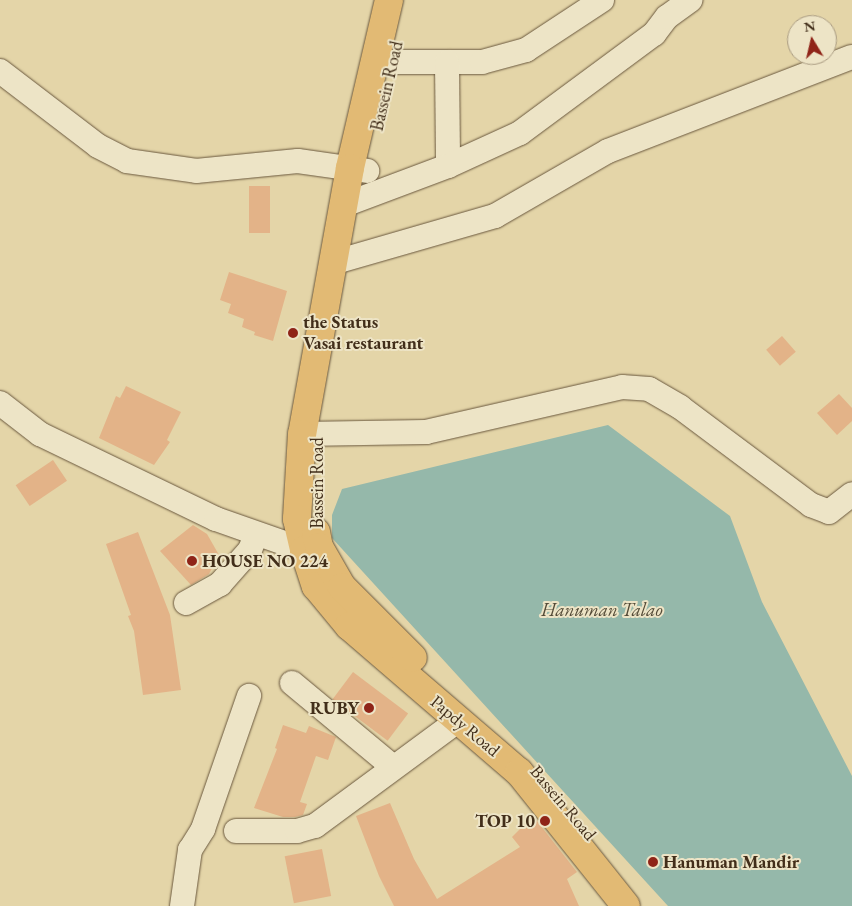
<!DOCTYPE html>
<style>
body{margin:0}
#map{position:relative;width:852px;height:906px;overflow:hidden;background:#e4d5a8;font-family:"EB Garamond",serif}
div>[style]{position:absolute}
.water>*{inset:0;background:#95b8aa}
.building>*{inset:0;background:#e3b388;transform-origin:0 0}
.roads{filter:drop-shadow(0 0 1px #6a583e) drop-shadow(0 0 1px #6a583e)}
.minor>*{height:24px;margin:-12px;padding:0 12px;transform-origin:12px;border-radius:12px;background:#ede4c6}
.major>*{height:28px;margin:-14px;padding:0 14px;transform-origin:14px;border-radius:14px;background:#e2ba74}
.dots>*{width:14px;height:14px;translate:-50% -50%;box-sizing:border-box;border:2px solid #ede4c6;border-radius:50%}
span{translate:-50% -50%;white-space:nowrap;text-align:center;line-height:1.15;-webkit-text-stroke:4px #ede4c6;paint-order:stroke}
.street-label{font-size:18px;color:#422e1a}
.poi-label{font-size:18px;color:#422e1a;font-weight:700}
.left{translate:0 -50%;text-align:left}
.right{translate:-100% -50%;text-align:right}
.water-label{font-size:19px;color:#534a37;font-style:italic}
.north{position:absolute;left:787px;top:15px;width:50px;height:50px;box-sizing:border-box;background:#ede4c6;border:1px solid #a99b81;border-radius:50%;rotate:351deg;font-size:14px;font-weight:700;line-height:20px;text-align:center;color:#422e1a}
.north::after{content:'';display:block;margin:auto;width:18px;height:22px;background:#8f2418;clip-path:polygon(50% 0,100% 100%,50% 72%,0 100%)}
</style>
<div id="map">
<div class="water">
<div style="clip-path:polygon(608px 425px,730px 516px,762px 602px,852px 776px,852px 906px,668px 906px,332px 538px,332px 515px,342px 489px)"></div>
</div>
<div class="building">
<div style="left:249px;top:186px;width:21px;height:47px"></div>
<div style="clip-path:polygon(229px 272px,287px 291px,273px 341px,254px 335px,255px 332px,242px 327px,244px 319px,228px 313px,231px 304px,220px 300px)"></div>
<div style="left:782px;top:336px;width:21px;height:21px;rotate:49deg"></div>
<div style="clip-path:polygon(126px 386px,181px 412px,167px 440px,170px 442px,154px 465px,99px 438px,116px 396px,120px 398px)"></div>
<div style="clip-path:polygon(839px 394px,852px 408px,852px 421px,837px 435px,817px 413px)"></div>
<div style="left:53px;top:460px;width:25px;height:45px;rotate:56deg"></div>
<div style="clip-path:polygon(193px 525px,207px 534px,219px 555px,209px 574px,191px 585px,160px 551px)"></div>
<div style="clip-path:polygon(138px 532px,170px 615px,181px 690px,143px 695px,134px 631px,128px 616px,131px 615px,106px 544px)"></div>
<div style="left:353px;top:672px;width:69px;height:34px;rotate:37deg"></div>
<div style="clip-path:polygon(283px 725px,306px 733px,309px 726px,336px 737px,328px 760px,316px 756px,300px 802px,307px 804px,303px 815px,295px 817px,283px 817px,254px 808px,277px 749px,275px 748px)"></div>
<div style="clip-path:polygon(390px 803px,414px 859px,437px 899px,520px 847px,512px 837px,533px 816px,577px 872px,567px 879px,579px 906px,394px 906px,379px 876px,356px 816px)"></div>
<div style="left:322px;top:849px;width:48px;height:38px;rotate:79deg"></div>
</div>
<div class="roads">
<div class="minor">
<div style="left:377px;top:62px;width:105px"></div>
<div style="left:482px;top:62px;width:46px;rotate:-15.3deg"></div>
<div style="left:526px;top:50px;width:91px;rotate:-33.3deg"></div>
<div style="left:447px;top:62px;width:104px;rotate:89.4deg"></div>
<div style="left:0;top:71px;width:123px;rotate:37.4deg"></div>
<div style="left:98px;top:146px;width:33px;rotate:27deg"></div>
<div style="left:127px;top:161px;width:70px;rotate:8.2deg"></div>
<div style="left:196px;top:171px;width:102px;rotate:-5.6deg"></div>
<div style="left:298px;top:161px;width:70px;rotate:8.2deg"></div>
<div style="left:344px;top:205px;width:111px;rotate:-20.6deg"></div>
<div style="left:448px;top:166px;width:79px;rotate:-24.6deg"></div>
<div style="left:520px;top:133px;width:167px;rotate:-36.5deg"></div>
<div style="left:654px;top:34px;width:21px;rotate:-53deg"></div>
<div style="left:667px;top:17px;width:29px;rotate:-36deg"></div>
<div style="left:332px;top:263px;width:170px;rotate:-16.1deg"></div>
<div style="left:495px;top:216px;width:130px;rotate:-29.9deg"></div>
<div style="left:608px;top:151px;width:261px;rotate:-21.1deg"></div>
<div style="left:0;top:403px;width:51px;rotate:37.8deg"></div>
<div style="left:40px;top:434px;width:195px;rotate:25.8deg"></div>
<div style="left:216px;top:519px;width:93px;rotate:19.4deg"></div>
<div style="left:304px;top:550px;width:15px;rotate:-11deg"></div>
<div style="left:302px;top:434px;width:124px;rotate:-0.9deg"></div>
<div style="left:426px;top:432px;width:201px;rotate:-12.9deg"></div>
<div style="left:622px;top:387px;width:27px;rotate:4deg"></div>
<div style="left:649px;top:389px;width:36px;rotate:30deg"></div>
<div style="left:680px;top:407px;width:164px;rotate:36.8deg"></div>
<div style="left:811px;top:505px;width:19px;rotate:21deg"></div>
<div style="left:829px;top:512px;width:29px;rotate:-38deg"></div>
<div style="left:186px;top:603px;width:39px;rotate:-29deg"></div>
<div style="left:220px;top:584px;width:45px;rotate:-48.6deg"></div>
<div style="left:250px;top:550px;width:17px;rotate:-69deg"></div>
<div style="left:292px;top:683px;width:130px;rotate:39.7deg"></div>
<div style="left:236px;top:831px;width:61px"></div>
<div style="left:297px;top:831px;width:19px;rotate:-16deg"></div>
<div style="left:315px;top:826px;width:179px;rotate:-36.4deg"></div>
<div style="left:182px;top:906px;width:57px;rotate:-81.9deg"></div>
<div style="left:190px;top:850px;width:25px;rotate:-58deg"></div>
<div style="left:203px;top:829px;width:141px;rotate:-70.9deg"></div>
</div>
<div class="major">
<div style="left:389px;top:0;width:172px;rotate:103.1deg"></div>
<div style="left:350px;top:168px;width:270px;rotate:100.2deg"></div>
<div style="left:302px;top:434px;width:85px;rotate:93.4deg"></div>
<div style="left:297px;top:519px;width:32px;rotate:77deg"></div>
<div style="left:304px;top:550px;width:38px;rotate:72deg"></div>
<div style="left:316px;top:586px;width:52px;rotate:50.5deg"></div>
<div style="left:349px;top:626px;width:224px;rotate:40.7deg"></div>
<div style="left:519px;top:772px;width:171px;rotate:51.4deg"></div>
<div style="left:316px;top:532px;width:15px;rotate:79deg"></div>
<div style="left:319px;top:547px;width:46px;rotate:60.1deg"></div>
<div style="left:342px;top:587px;width:100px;rotate:45deg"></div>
</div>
</div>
<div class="dots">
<div style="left:293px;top:333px;background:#8f2418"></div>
<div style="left:192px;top:561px;background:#8f2418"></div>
<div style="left:369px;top:708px;background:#8f2418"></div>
<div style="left:545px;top:821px;background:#8f2418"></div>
<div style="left:653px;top:862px;background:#8f2418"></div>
</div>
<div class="street-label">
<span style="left:387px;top:86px;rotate:-77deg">Bassein Road</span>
<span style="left:317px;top:483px;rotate:-90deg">Bassein Road</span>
<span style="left:465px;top:726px;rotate:40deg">Papdy Road</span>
<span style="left:563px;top:803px;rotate:50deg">Bassein Road</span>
</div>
<div class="poi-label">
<span class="left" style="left:303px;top:333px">the Status<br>Vasai restaurant</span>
<span class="left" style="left:202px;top:561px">HOUSE NO 224</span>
<span class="right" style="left:359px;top:708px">RUBY</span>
<span class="right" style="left:535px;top:821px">TOP 10</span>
<span class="left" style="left:663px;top:862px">Hanuman Mandir</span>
</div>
<div class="water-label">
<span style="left:602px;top:610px">Hanuman Talao</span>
</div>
<div class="north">N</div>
</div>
